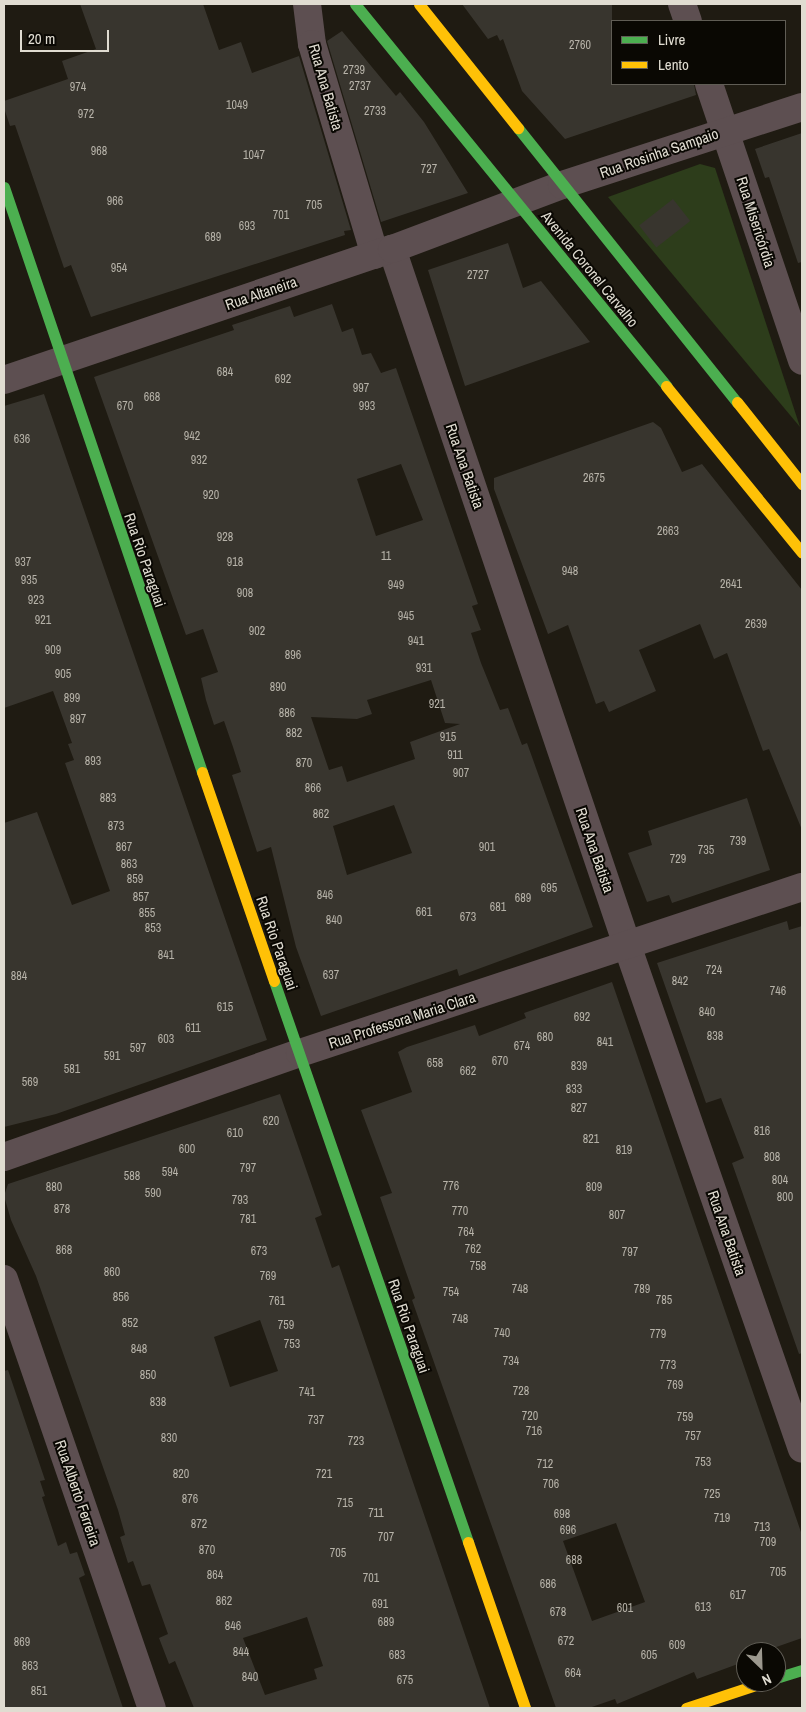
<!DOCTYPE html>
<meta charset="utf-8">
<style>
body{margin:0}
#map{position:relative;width:806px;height:1712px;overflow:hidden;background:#1f1b12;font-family:"Archivo Narrow",sans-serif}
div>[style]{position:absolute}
.green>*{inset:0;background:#2d3d1b}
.building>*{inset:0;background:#38352e;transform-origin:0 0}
.street>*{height:28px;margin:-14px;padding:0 14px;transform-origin:14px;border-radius:14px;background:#5d4f51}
.fast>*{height:11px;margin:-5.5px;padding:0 5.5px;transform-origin:5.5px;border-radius:5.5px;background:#4caf50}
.slow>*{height:11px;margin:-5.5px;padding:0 5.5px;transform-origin:5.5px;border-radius:5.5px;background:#ffc107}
span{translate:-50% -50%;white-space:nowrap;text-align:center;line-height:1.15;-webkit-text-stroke:4px #0a0803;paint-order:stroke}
.number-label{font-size:12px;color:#b6b2a8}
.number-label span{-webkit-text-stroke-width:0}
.street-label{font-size:15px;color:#e0dcd1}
.frame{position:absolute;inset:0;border:5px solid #e0dcd1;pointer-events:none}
.legend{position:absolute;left:611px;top:20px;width:175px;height:65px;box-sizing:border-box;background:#0a0803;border:1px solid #605d55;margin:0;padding:6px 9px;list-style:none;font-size:15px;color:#e0dcd1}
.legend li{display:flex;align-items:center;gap:10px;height:25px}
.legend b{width:25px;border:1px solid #605d55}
.north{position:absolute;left:736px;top:1642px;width:50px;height:50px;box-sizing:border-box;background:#0a0803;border:1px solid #605d55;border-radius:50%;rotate:156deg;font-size:14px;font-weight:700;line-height:20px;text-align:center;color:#e0dcd1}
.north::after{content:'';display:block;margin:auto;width:18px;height:22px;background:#9c988e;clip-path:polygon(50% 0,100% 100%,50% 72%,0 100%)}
.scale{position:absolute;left:20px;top:30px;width:89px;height:22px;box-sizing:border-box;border:2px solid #e0dcd1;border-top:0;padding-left:6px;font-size:15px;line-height:18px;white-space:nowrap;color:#e0dcd1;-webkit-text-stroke:4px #0a0803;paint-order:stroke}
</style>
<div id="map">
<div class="green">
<div style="clip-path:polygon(700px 164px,715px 168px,800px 427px,608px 197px)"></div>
</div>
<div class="building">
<div style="clip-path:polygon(80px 4px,203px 4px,219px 50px,241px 42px,252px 73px,299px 56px,351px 230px,344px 231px,345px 235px,91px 317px,71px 265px,64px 268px,15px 125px,10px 126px,4px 108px,4px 101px,68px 79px,62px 61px,96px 49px)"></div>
<div style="clip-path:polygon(462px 4px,612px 4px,612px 84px,694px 84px,696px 95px,565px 139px,522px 91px,503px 39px,500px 41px,497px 35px,488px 39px)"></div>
<div style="clip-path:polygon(342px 31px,396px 96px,400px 92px,424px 122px,468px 193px,381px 222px,327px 41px)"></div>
<div style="clip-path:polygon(802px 133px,802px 262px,798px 263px,769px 177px,765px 178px,755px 149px)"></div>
<div style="left:673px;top:199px;width:28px;height:43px;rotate:52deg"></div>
<div style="clip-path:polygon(508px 243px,523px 288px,541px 281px,590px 342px,465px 386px,428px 270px)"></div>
<div style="clip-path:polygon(evenodd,332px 304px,342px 332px,353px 328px,362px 355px,371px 353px,381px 373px,396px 368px,478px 604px,472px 606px,481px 630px,471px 633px,481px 663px,500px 710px,508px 708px,522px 745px,527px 743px,593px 927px,459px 976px,457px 969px,321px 1016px,296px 947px,271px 847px,257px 852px,232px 775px,241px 772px,233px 747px,224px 721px,214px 725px,206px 700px,201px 678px,218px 672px,203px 629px,186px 635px,94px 377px,234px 330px,232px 325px,290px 306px,294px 317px,332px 304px,401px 464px,423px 520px,376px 536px,357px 479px,401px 464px,332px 304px,431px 680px,445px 723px,460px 724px,410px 742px,415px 759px,347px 782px,342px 766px,329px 770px,311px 717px,357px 719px,372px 714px,367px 700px,431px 680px,332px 304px,394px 805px,412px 853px,347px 875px,333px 826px,394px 805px)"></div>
<div style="clip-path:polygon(44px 394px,267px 1040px,56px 1114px,4px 1127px,4px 823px,37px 812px,72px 905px,110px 891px,65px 763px,74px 760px,68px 744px,72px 743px,53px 691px,4px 708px,4px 406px)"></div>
<div style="clip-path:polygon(653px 422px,661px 428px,682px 472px,702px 464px,802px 590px,802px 830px,769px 749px,763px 751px,727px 653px,714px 659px,700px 624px,639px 650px,656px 691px,609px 712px,604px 701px,596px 704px,568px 625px,548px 634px,494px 489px,494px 478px)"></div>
<div style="clip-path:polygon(747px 798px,770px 870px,672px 903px,669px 895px,647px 902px,628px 853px,652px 845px,648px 831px)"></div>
<div style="clip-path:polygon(787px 921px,789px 930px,802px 926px,802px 1353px,799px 1354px,732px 1163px,744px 1158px,721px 1098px,706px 1103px,657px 963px)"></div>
<div style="clip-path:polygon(evenodd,612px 982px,802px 1535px,802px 1638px,762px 1652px,746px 1652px,746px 1661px,697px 1679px,694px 1672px,617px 1704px,615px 1699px,589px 1708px,556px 1708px,412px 1300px,415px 1298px,380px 1197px,392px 1193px,361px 1110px,412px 1092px,398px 1052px,407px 1047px,475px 1025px,479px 1036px,526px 1018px,524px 1013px,612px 982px,616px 1523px,645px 1602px,592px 1621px,563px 1541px,616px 1523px)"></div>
<div style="clip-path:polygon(evenodd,280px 1094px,322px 1215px,315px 1218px,332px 1268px,339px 1265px,490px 1708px,194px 1708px,175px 1661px,169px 1664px,159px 1638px,168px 1634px,150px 1584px,142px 1586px,133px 1561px,128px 1563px,120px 1537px,125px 1535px,118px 1510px,36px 1276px,11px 1220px,4px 1196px,8px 1184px,280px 1094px,260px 1320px,278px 1371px,230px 1387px,214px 1337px,260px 1320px,280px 1094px,307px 1617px,323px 1666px,314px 1669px,317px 1679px,265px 1695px,243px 1638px,307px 1617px)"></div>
<div style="clip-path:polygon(8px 1370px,45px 1480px,40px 1481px,45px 1496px,42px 1497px,58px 1546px,66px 1542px,70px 1554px,77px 1552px,85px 1575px,79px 1578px,123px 1708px,4px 1708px,4px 1371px)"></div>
</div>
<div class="street">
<div style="left:307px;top:4px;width:40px;rotate:82.9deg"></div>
<div style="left:312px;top:44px;width:220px;rotate:73.4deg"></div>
<div style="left:682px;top:4px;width:18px;rotate:71deg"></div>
<div style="left:709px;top:84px;width:292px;rotate:71.4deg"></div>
<div style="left:392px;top:249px;width:738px;rotate:71.34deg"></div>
<div style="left:628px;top:948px;width:530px;rotate:70.85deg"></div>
<div style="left:4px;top:380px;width:410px;rotate:-18.7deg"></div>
<div style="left:392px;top:249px;width:182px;rotate:-20.6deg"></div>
<div style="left:562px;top:185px;width:252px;rotate:-18deg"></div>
<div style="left:4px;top:1157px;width:314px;rotate:-19.4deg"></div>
<div style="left:300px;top:1053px;width:529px;rotate:-18.3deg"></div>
<div style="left:4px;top:1279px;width:454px;rotate:71deg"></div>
</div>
<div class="fast">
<div style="left:355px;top:4px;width:493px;rotate:50.8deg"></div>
<div style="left:518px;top:128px;width:351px;rotate:51.4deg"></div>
<div style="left:4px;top:187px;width:618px;rotate:71.3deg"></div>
<div style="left:274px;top:981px;width:594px;rotate:70.92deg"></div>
<div style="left:776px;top:1678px;width:27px;rotate:-17deg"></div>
</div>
<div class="slow">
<div style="left:419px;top:4px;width:159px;rotate:51.4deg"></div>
<div style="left:666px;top:386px;width:215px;rotate:50.8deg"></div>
<div style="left:737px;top:402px;width:105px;rotate:51.6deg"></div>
<div style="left:202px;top:772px;width:221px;rotate:71deg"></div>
<div style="left:468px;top:1542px;width:176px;rotate:71deg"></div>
<div style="left:686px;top:1708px;width:83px;rotate:-18.2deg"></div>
</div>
<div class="number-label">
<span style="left:580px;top:46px">2760</span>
<span style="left:354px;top:71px">2739</span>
<span style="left:360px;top:87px">2737</span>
<span style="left:78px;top:88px">974</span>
<span style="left:237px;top:106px">1049</span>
<span style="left:375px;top:112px">2733</span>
<span style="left:86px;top:115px">972</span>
<span style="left:99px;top:152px">968</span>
<span style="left:254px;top:156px">1047</span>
<span style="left:429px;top:170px">727</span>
<span style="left:115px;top:202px">966</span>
<span style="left:314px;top:206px">705</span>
<span style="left:281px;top:216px">701</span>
<span style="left:247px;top:227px">693</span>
<span style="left:213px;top:238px">689</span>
<span style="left:119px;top:269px">954</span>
<span style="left:478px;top:276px">2727</span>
<span style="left:225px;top:373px">684</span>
<span style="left:283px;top:380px">692</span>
<span style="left:361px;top:389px">997</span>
<span style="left:152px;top:398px">668</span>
<span style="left:125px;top:407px">670</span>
<span style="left:367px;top:407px">993</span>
<span style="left:192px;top:437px">942</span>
<span style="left:22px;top:440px">636</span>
<span style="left:199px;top:461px">932</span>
<span style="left:594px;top:479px">2675</span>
<span style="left:211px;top:496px">920</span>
<span style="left:668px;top:532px">2663</span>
<span style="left:225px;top:538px">928</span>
<span style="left:386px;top:557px">11</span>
<span style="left:23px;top:563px">937</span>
<span style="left:235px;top:563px">918</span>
<span style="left:570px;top:572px">948</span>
<span style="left:29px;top:581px">935</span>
<span style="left:731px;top:585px">2641</span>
<span style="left:396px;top:586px">949</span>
<span style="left:245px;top:594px">908</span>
<span style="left:36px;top:601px">923</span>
<span style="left:406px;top:617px">945</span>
<span style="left:43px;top:621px">921</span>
<span style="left:756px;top:625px">2639</span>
<span style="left:257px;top:632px">902</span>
<span style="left:416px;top:642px">941</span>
<span style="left:53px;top:651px">909</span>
<span style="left:293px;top:656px">896</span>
<span style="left:424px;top:669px">931</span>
<span style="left:63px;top:675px">905</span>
<span style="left:278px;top:688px">890</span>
<span style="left:72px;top:699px">899</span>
<span style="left:437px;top:705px">921</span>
<span style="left:287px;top:714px">886</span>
<span style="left:78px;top:720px">897</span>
<span style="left:294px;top:734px">882</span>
<span style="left:448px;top:738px">915</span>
<span style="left:455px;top:756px">911</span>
<span style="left:93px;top:762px">893</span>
<span style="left:304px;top:764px">870</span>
<span style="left:461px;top:774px">907</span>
<span style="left:313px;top:789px">866</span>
<span style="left:108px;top:799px">883</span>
<span style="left:321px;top:815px">862</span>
<span style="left:116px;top:827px">873</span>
<span style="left:738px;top:842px">739</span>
<span style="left:124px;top:848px">867</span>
<span style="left:487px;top:848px">901</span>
<span style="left:706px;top:851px">735</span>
<span style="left:678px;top:860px">729</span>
<span style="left:129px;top:865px">863</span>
<span style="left:135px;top:880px">859</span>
<span style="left:549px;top:889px">695</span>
<span style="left:325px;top:896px">846</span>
<span style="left:141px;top:898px">857</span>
<span style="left:523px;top:899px">689</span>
<span style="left:498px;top:908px">681</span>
<span style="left:424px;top:913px">661</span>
<span style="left:147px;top:914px">855</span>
<span style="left:468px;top:918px">673</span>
<span style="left:334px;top:921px">840</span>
<span style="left:153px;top:929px">853</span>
<span style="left:166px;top:956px">841</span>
<span style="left:714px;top:971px">724</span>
<span style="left:331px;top:976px">637</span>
<span style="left:19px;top:977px">884</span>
<span style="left:680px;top:982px">842</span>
<span style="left:778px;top:992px">746</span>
<span style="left:225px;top:1008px">615</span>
<span style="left:707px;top:1013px">840</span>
<span style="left:582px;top:1018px">692</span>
<span style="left:193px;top:1029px">611</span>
<span style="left:715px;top:1037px">838</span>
<span style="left:545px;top:1038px">680</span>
<span style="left:166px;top:1040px">603</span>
<span style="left:605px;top:1043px">841</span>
<span style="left:522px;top:1047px">674</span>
<span style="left:138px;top:1049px">597</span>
<span style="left:112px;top:1057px">591</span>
<span style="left:500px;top:1062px">670</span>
<span style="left:435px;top:1064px">658</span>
<span style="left:579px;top:1067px">839</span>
<span style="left:72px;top:1070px">581</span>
<span style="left:468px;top:1072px">662</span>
<span style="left:30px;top:1083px">569</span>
<span style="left:574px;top:1090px">833</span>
<span style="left:579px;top:1109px">827</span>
<span style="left:271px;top:1122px">620</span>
<span style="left:762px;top:1132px">816</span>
<span style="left:235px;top:1134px">610</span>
<span style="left:591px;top:1140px">821</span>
<span style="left:187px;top:1150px">600</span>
<span style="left:624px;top:1151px">819</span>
<span style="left:772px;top:1158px">808</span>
<span style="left:248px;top:1169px">797</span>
<span style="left:170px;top:1173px">594</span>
<span style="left:132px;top:1177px">588</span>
<span style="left:780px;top:1181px">804</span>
<span style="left:451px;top:1187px">776</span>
<span style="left:54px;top:1188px">880</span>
<span style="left:594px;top:1188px">809</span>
<span style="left:153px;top:1194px">590</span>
<span style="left:785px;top:1198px">800</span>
<span style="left:240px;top:1201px">793</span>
<span style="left:62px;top:1210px">878</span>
<span style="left:460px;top:1212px">770</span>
<span style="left:617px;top:1216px">807</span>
<span style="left:248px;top:1220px">781</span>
<span style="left:466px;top:1233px">764</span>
<span style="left:473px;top:1250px">762</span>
<span style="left:64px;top:1251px">868</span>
<span style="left:259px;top:1252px">673</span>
<span style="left:630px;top:1253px">797</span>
<span style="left:478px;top:1267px">758</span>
<span style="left:112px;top:1273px">860</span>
<span style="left:268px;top:1277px">769</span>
<span style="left:520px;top:1290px">748</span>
<span style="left:642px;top:1290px">789</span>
<span style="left:451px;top:1293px">754</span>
<span style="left:121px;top:1298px">856</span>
<span style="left:664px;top:1301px">785</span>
<span style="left:277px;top:1302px">761</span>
<span style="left:460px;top:1320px">748</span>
<span style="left:130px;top:1324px">852</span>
<span style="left:286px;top:1326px">759</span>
<span style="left:502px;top:1334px">740</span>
<span style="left:658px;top:1335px">779</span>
<span style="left:292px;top:1345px">753</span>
<span style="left:139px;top:1350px">848</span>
<span style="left:511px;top:1362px">734</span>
<span style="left:668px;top:1366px">773</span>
<span style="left:148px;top:1376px">850</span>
<span style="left:675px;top:1386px">769</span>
<span style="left:521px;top:1392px">728</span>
<span style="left:307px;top:1393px">741</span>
<span style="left:158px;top:1403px">838</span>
<span style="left:530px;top:1417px">720</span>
<span style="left:685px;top:1418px">759</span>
<span style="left:316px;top:1421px">737</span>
<span style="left:534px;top:1432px">716</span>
<span style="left:693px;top:1437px">757</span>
<span style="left:169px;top:1439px">830</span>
<span style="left:356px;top:1442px">723</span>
<span style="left:703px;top:1463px">753</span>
<span style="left:545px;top:1465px">712</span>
<span style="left:181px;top:1475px">820</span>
<span style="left:324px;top:1475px">721</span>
<span style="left:551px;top:1485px">706</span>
<span style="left:712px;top:1495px">725</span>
<span style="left:190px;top:1500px">876</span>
<span style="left:345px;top:1504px">715</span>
<span style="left:376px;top:1514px">711</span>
<span style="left:562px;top:1515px">698</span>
<span style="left:722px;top:1519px">719</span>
<span style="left:199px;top:1525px">872</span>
<span style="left:762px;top:1528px">713</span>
<span style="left:568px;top:1531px">696</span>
<span style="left:386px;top:1538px">707</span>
<span style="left:768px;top:1543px">709</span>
<span style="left:207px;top:1551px">870</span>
<span style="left:338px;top:1554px">705</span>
<span style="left:574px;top:1561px">688</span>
<span style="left:778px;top:1573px">705</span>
<span style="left:215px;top:1576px">864</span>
<span style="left:371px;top:1579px">701</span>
<span style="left:548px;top:1585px">686</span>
<span style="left:738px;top:1596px">617</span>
<span style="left:224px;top:1602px">862</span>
<span style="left:380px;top:1605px">691</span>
<span style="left:703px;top:1608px">613</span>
<span style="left:625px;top:1609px">601</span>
<span style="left:558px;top:1613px">678</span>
<span style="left:386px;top:1623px">689</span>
<span style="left:233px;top:1627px">846</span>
<span style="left:566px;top:1642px">672</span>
<span style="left:22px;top:1643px">869</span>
<span style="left:677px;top:1646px">609</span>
<span style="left:241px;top:1653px">844</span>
<span style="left:397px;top:1656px">683</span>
<span style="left:649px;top:1656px">605</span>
<span style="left:30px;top:1667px">863</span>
<span style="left:573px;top:1674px">664</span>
<span style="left:250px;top:1678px">840</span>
<span style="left:405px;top:1681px">675</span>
<span style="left:39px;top:1692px">851</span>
</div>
<div class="street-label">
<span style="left:326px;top:87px;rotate:74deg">Rua Ana Batista</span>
<span style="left:659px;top:153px;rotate:-19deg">Rua Rosinha Sampaio</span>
<span style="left:756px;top:222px;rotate:72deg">Rua Misericórdia</span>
<span style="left:590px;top:269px;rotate:51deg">Avenida Coronel Carvalho</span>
<span style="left:261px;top:293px;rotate:-19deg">Rua Altaneira</span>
<span style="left:465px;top:466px;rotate:71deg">Rua Ana Batista</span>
<span style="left:145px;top:560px;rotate:71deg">Rua Rio Paraguai</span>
<span style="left:595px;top:850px;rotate:71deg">Rua Ana Batista</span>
<span style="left:277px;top:943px;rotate:71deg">Rua Rio Paraguai</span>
<span style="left:402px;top:1020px;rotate:-18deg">Rua Professora Maria Clara</span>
<span style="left:727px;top:1233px;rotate:71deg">Rua Ana Batista</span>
<span style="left:409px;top:1326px;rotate:71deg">Rua Rio Paraguai</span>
<span style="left:78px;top:1493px;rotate:71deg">Rua Alberto Ferreira</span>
</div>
<div class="frame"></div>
<ul class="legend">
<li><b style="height:6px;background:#4caf50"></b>Livre</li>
<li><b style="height:6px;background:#ffc107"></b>Lento</li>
</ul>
<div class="north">N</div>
<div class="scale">20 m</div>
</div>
